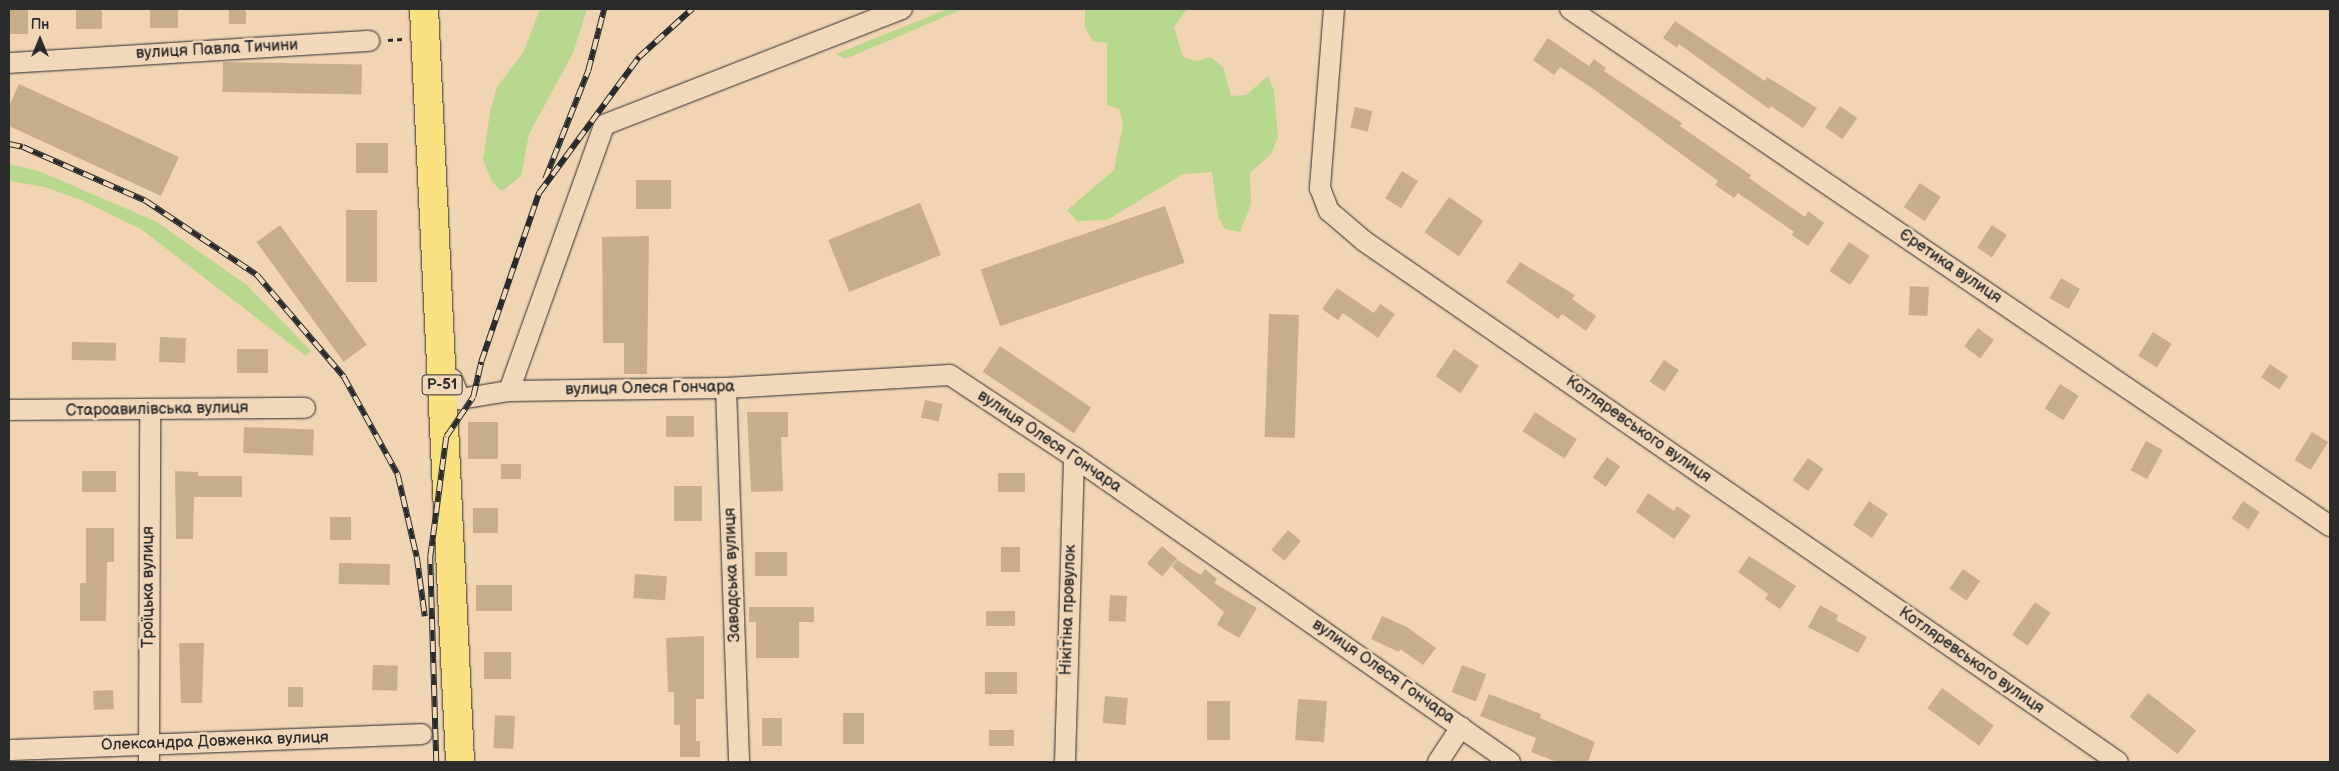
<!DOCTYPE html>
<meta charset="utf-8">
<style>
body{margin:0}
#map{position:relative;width:2339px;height:771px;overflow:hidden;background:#f1d5b3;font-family:"Balsamiq Sans",sans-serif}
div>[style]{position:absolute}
.green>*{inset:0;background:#b7d68e}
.building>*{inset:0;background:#c7ae88;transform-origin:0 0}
.path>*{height:3px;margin-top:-1.5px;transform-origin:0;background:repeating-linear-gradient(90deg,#2b2b2b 0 5px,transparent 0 9px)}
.roads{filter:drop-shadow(0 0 1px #2b2b2b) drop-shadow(0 0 1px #2b2b2b)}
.street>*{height:20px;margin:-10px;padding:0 10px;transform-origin:10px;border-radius:10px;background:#f3d7b9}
.primary>*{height:28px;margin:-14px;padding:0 14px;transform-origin:14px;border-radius:14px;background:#fbe080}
.rail>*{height:5.5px;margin-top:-2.75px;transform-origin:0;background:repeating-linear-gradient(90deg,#f3d7b9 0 11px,#2b2b2b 0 22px);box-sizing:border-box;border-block:1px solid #2b2b2b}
span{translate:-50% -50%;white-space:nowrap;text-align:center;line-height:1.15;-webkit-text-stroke:5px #f3d7b9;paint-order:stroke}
.shield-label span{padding:1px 4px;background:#f3d7b9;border:1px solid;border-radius:4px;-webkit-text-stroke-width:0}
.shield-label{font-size:15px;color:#2b2b2b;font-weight:700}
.street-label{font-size:16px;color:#2b2b2b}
.frame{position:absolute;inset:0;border:10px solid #2b2b2b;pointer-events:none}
.north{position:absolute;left:15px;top:15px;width:50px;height:50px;-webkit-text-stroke:4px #f3d7b9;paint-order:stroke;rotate:0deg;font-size:14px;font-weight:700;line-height:20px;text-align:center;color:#2b2b2b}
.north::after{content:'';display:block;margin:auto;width:18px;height:22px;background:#2b2b2b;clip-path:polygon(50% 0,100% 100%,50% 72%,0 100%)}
</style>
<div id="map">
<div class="green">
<div style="clip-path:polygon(540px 9px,587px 9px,573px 53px,529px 134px,521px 176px,502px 191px,492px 182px,483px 160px,490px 112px,497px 87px,523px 53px)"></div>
<div style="clip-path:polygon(948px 9px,963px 9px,845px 59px,836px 54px)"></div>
<div style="clip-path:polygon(1085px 9px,1187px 9px,1174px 27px,1183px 57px,1197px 61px,1211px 57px,1223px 67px,1231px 96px,1246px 95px,1268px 76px,1274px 90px,1278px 137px,1271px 154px,1250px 173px,1251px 204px,1240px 232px,1225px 229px,1218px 217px,1212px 172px,1183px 174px,1107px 220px,1077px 221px,1067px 210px,1114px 170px,1123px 124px,1119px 109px,1107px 105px,1107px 43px,1093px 41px,1085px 28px)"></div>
<div style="clip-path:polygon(9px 164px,39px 171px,157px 222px,248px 286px,311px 351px,306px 356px,141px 229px,81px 200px,45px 187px,9px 181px)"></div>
</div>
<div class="building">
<div style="left:28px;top:9px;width:25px;height:19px;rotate:90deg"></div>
<div style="left:76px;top:9px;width:26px;height:20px"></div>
<div style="left:150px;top:9px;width:28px;height:19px"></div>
<div style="left:229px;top:9px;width:17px;height:15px"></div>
<div style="clip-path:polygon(1675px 21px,1765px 81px,1767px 77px,1817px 108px,1803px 128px,1771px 106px,1769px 109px,1679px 44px,1677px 48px,1663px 38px)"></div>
<div style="clip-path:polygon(1548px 38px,1589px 66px,1594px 59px,1606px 68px,1604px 71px,1682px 123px,1680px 126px,1751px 175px,1749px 178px,1805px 217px,1808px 211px,1824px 223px,1808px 246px,1792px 235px,1794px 232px,1738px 193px,1734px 198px,1715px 185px,1718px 181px,1592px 88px,1560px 67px,1554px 75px,1533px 60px)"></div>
<div style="left:223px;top:62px;width:139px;height:30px;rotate:1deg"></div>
<div style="clip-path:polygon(19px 84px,179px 157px,161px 196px,9px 126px,9px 106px)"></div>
<div style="left:1840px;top:106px;width:21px;height:26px;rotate:35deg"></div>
<div style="left:1355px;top:107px;width:18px;height:21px;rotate:13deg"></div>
<div style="left:356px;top:143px;width:32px;height:30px"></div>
<div style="left:1402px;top:171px;width:19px;height:32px;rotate:32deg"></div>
<div style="left:636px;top:180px;width:35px;height:29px"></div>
<div style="left:1920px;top:183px;width:25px;height:29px;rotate:34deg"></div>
<div style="left:1449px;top:197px;width:42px;height:43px;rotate:35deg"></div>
<div style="left:920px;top:203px;width:56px;height:99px;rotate:68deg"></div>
<div style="left:1165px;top:206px;width:60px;height:195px;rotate:71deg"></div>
<div style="left:346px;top:210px;width:31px;height:72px"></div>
<div style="left:280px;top:225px;width:148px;height:29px;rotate:54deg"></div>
<div style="left:1992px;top:225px;width:18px;height:27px;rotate:34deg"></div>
<div style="clip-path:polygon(649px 236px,647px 374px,624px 374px,624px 343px,603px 343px,602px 237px)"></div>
<div style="left:1849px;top:242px;width:25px;height:35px;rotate:34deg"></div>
<div style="clip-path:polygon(1520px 262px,1575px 295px,1572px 299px,1596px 316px,1586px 331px,1562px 314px,1558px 319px,1506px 282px)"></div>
<div style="left:2061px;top:278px;width:22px;height:23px;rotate:30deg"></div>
<div style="left:1910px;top:286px;width:19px;height:29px;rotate:3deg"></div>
<div style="clip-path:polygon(1337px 288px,1374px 313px,1380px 304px,1395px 314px,1378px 338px,1343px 313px,1338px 320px,1322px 309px)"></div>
<div style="left:1269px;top:314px;width:30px;height:123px;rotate:2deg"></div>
<div style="left:1978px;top:328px;width:20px;height:23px;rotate:37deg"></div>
<div style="left:2153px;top:332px;width:22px;height:28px;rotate:32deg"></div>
<div style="left:160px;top:337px;width:26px;height:25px;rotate:2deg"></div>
<div style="left:72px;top:342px;width:44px;height:18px;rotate:1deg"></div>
<div style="left:1000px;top:346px;width:110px;height:31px;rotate:34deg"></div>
<div style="left:237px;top:349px;width:31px;height:24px"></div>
<div style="left:1454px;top:349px;width:30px;height:33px;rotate:34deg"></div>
<div style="left:1664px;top:360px;width:18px;height:26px;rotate:34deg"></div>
<div style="left:2270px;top:364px;width:22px;height:16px;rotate:34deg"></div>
<div style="left:2060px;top:384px;width:22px;height:29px;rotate:32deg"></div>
<div style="left:925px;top:400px;width:18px;height:18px;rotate:13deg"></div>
<div style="clip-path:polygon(747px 412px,788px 412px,788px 437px,781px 437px,783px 491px,751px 492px)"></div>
<div style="left:1535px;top:412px;width:50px;height:23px;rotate:33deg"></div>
<div style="left:666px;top:416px;width:28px;height:21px"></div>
<div style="left:468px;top:422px;width:30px;height:37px"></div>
<div style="left:244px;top:427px;width:70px;height:26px;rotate:2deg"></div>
<div style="left:2312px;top:432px;width:19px;height:33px;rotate:32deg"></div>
<div style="left:2146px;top:441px;width:19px;height:33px;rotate:28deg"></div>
<div style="left:1607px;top:457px;width:16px;height:25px;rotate:35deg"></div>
<div style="left:1808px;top:458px;width:19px;height:27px;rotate:35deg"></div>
<div style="left:501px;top:464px;width:20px;height:15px"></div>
<div style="left:82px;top:471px;width:34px;height:21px"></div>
<div style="clip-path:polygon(175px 471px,198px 472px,198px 476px,242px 476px,242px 497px,194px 497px,193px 539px,176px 539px)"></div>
<div style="left:998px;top:473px;width:27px;height:19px"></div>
<div style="left:674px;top:486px;width:28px;height:35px"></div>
<div style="clip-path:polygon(1648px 493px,1674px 511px,1677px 506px,1691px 516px,1674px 539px,1636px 512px)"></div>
<div style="left:1869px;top:501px;width:23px;height:29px;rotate:34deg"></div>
<div style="left:2243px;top:501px;width:20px;height:21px;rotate:33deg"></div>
<div style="left:473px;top:508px;width:25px;height:25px"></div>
<div style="left:330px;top:517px;width:21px;height:23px"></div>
<div style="clip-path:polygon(86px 528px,114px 528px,114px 562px,107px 562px,106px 621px,80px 621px,80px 583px,86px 583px)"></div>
<div style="left:1288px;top:530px;width:17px;height:26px;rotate:40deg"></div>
<div style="left:1162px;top:546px;width:20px;height:23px;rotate:41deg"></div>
<div style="left:1001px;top:547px;width:19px;height:25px"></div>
<div style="left:755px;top:552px;width:32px;height:24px"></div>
<div style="clip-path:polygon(1749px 556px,1796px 586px,1780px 609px,1765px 599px,1768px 594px,1738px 572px)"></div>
<div style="clip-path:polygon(1177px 560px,1201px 575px,1205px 569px,1217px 579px,1214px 583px,1257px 608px,1239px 638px,1217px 625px,1224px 612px,1172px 567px)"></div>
<div style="left:339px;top:563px;width:51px;height:21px;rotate:1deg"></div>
<div style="left:1963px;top:569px;width:21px;height:24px;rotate:35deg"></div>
<div style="left:635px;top:574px;width:32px;height:24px;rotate:4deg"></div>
<div style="left:476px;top:585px;width:36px;height:26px"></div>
<div style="left:1110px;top:595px;width:17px;height:26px;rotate:3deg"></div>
<div style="left:2035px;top:602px;width:19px;height:40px;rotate:35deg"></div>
<div style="clip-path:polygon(1820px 605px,1838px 615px,1836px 620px,1867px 637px,1858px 653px,1808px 627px)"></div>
<div style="clip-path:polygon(749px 607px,814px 607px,814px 622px,799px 622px,799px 658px,756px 658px,756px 622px,749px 622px)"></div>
<div style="left:1015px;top:611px;width:15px;height:29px;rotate:90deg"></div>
<div style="clip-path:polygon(1382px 616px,1407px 627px,1436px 648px,1423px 665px,1400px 649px,1399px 652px,1371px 639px)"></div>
<div style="clip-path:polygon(704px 636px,704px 699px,696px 699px,696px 741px,700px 741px,700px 757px,680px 757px,680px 725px,674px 725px,674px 692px,668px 692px,666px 638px)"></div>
<div style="clip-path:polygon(179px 643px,204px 643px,202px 703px,181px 703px)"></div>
<div style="left:484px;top:652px;width:27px;height:27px"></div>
<div style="left:373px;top:665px;width:25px;height:25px;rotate:2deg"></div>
<div style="left:1462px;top:665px;width:26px;height:29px;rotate:21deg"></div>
<div style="left:985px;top:672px;width:32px;height:22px"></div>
<div style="left:288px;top:687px;width:15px;height:20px"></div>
<div style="left:1942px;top:688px;width:64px;height:25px;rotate:36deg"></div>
<div style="left:113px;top:690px;width:19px;height:20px;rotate:87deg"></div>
<div style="left:2148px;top:693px;width:61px;height:30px;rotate:38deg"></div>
<div style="clip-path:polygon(1489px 694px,1541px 714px,1540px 718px,1595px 742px,1588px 762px,1557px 762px,1531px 752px,1536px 738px,1480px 716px)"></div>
<div style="left:1105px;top:696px;width:23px;height:27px;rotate:5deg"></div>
<div style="left:1298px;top:699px;width:29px;height:41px;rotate:4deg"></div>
<div style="left:1207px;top:701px;width:23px;height:39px"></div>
<div style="left:843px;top:713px;width:21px;height:31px"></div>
<div style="left:495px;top:715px;width:20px;height:33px;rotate:3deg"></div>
<div style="left:762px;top:718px;width:20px;height:28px"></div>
<div style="left:989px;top:730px;width:25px;height:16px"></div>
</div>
<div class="path">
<div style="left:388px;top:40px;width:14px;rotate:-4deg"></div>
</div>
<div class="roads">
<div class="street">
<div style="left:1334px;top:9px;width:180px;rotate:94.5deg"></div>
<div style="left:1320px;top:188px;width:25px;rotate:69deg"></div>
<div style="left:1329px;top:211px;width:46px;rotate:40.6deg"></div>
<div style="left:1364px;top:241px;width:916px;rotate:34.64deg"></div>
<div style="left:1570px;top:9px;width:919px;rotate:34.23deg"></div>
<div style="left:9px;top:63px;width:361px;rotate:-3.5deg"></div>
<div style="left:452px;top:379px;width:22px;rotate:68deg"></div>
<div style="left:460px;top:399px;width:50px;rotate:-9.3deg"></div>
<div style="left:509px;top:391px;width:282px;rotate:-70.3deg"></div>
<div style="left:604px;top:125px;width:320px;rotate:-21.3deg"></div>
<div style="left:726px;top:388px;width:374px;rotate:88deg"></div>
<div style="left:509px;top:391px;width:217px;rotate:-0.8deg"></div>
<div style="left:726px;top:388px;width:224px;rotate:-3.3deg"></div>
<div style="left:950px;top:375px;width:149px;rotate:33.5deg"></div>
<div style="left:1074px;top:457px;width:532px;rotate:34.97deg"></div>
<div style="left:9px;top:410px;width:296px;rotate:-0.4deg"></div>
<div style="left:9px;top:750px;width:413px;rotate:-2.2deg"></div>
<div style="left:149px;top:762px;width:351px;rotate:-89.8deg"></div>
<div style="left:1065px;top:762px;width:305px;rotate:-88.3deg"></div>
<div style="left:1438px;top:762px;width:42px;rotate:-56.7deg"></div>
</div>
<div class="primary">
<div style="left:424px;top:9px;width:754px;rotate:87.26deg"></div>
</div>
</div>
<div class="rail">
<div style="left:9px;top:144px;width:14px;rotate:12deg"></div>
<div style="left:23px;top:147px;width:134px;rotate:23.7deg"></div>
<div style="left:146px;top:201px;width:133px;rotate:33.7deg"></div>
<div style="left:257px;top:275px;width:134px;rotate:49.5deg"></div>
<div style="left:344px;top:377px;width:112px;rotate:61.1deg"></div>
<div style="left:398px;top:475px;width:84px;rotate:77deg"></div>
<div style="left:417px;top:557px;width:60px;rotate:82.3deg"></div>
<div style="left:545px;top:179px;width:116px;rotate:-68.3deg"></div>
<div style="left:588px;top:71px;width:64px;rotate:-75.5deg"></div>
<div style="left:436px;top:762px;width:205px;rotate:-91.7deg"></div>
<div style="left:430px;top:557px;width:121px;rotate:-82.4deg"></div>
<div style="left:446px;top:437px;width:48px;rotate:-56deg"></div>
<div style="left:473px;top:397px;width:36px;rotate:-77deg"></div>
<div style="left:481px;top:362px;width:179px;rotate:-71.1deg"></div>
<div style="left:539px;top:193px;width:169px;rotate:-53.7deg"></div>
<div style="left:639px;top:57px;width:72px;rotate:-42.2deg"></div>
</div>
<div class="shield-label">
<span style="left:442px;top:385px">Р-51</span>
</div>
<div class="street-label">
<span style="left:217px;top:50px;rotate:-3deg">вулиця Павла Тичини</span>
<span style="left:1950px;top:267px;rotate:34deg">Єретика вулиця</span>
<span style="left:650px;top:389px;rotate:-1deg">вулиця Олеся Гончара</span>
<span style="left:157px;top:410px;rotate:-1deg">Староавилівська вулиця</span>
<span style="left:1638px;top:430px;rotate:35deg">Котляревського вулиця</span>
<span style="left:1049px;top:442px;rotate:34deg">вулиця Олеся Гончара</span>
<span style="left:733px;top:575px;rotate:-92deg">Заводська вулиця</span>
<span style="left:149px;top:587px;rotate:-90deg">Троїцька вулиця</span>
<span style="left:1069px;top:610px;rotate:-88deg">Нікітіна провулок</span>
<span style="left:1971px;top:661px;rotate:35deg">Котляревського вулиця</span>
<span style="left:1383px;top:672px;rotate:35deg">вулиця Олеся Гончара</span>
<span style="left:215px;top:742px;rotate:-2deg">Олександра Довженка вулиця</span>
</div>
<div class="frame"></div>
<div class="north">Пн</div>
</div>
